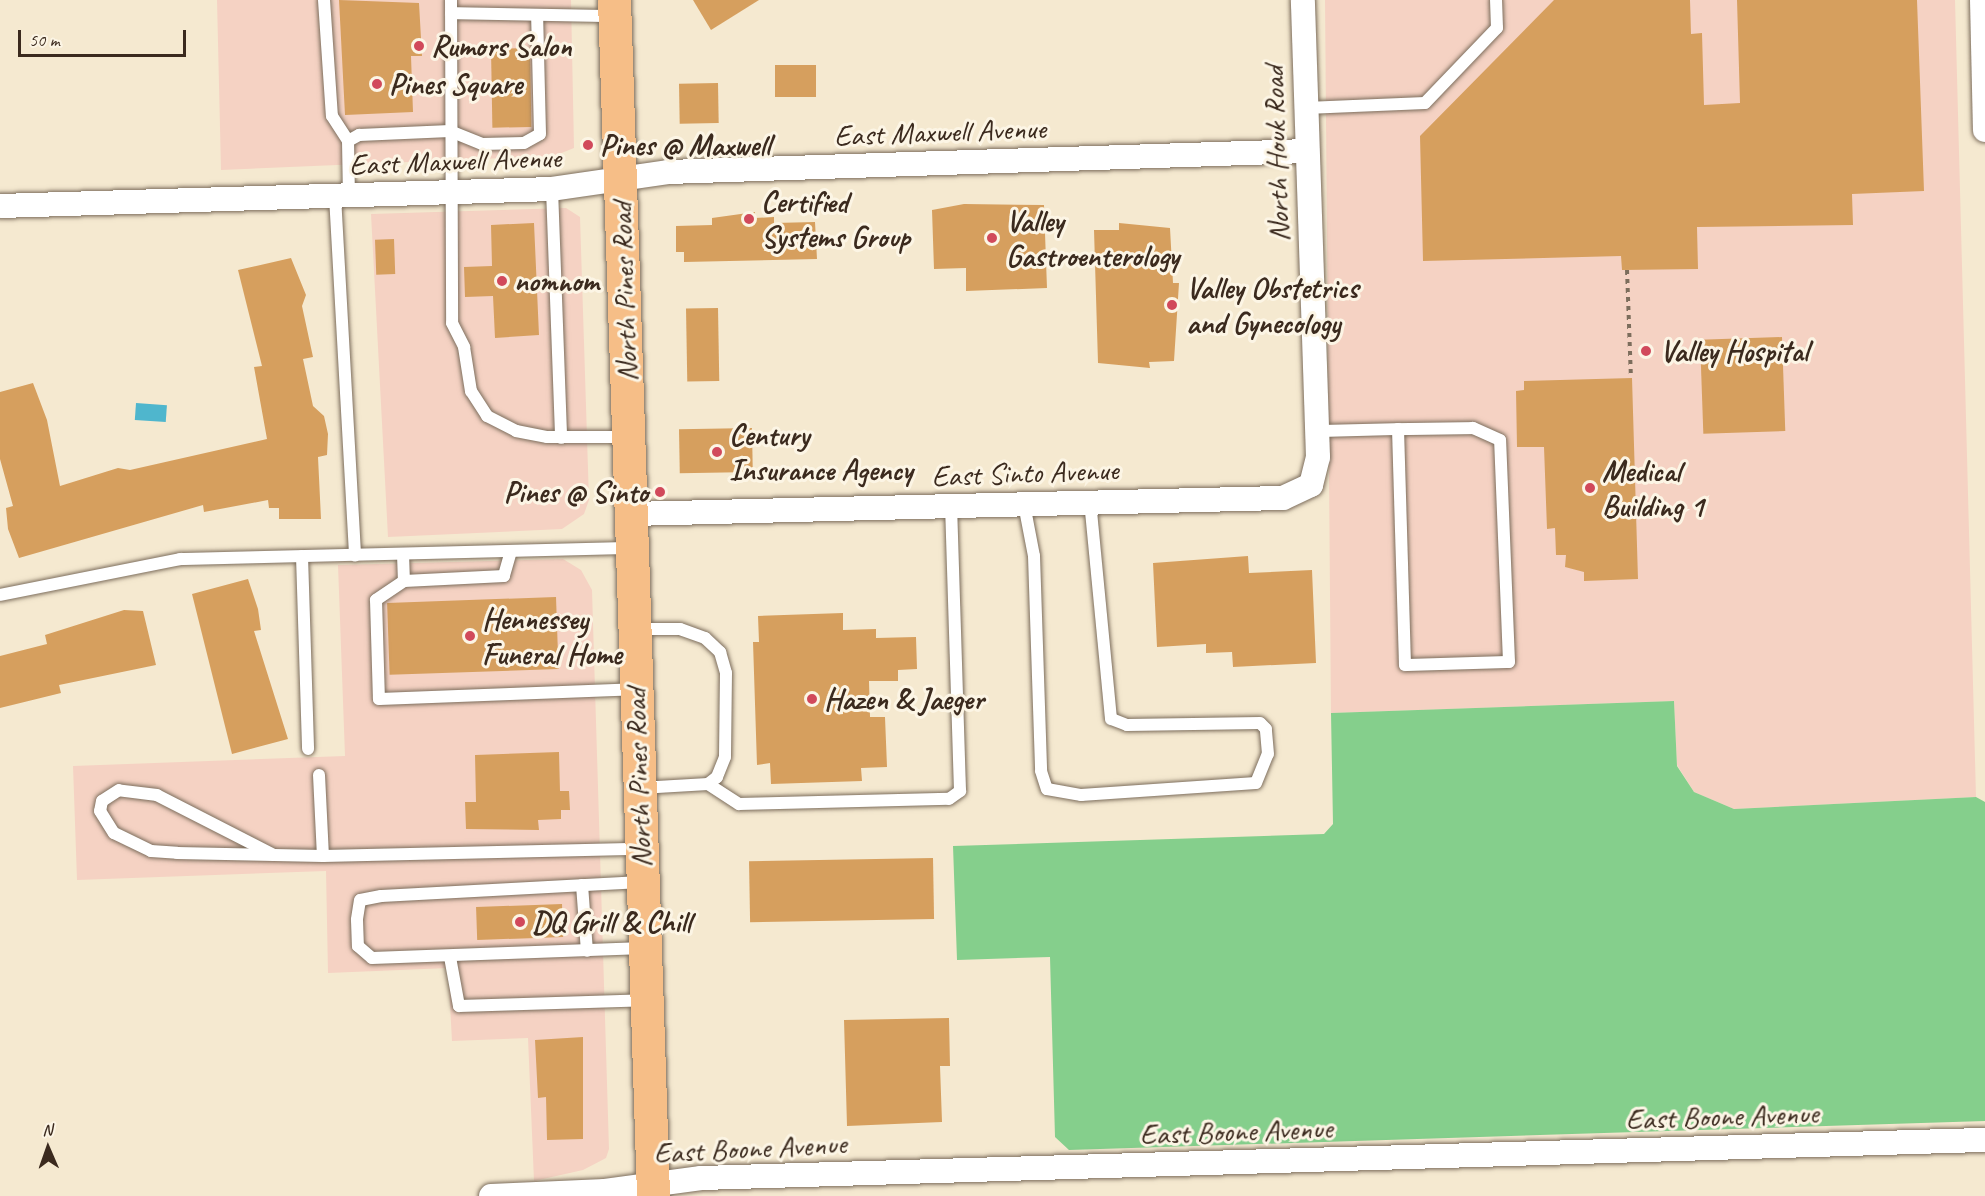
<!DOCTYPE html>
<style>
body{margin:0}
#map{position:relative;width:1985px;height:1196px;overflow:hidden;background:#f5e9d0;font-family:Caveat,sans-serif}
div>[style]{position:absolute}
.built>*{inset:0;background:#f5d2c3}
.green>*{inset:0;background:#85cf8c}
.water>*{inset:0;background:#4fb6cd;transform-origin:0 0}
.building>*{inset:0;background:#d69f5e;transform-origin:0 0}
.path>*{height:4px;margin-top:-2px;transform-origin:0;background:repeating-linear-gradient(90deg,#7c6d5c 0 4.5px,transparent 0 9px)}
.roads{filter:drop-shadow(0 0 2px #7c6d5c) drop-shadow(0 0 2px #7c6d5c)}
.lane>*{height:12px;margin:-6px;padding:0 6px;transform-origin:6px;border-radius:6px;background:#fff}
.street>*{height:24px;margin:-12px;padding:0 12px;transform-origin:12px;border-radius:12px;background:#fff}
.primary>*{height:33px;margin:-16.5px;padding:0 16.5px;transform-origin:16.5px;border-radius:16.5px;background:#f6be87}
.dots>*{width:16px;height:16px;translate:-50% -50%;box-sizing:border-box;border:3px solid #fcf5e5;border-radius:50%}
span{translate:-50% -50%;white-space:nowrap;text-align:center;line-height:1.15;-webkit-text-stroke:6px #fcf5e5;paint-order:stroke}
.poi-label{font-size:30px;color:#3b2a1e;font-weight:700}
.left{translate:0 -50%;text-align:left}
.right{translate:-100% -50%;text-align:right}
.street-label{font-size:30px;color:#3b2a1e}
.north{position:absolute;left:18px;top:1118px;width:60px;height:60px;-webkit-text-stroke:4px #fcf5e5;paint-order:stroke;rotate:358deg;font-size:16px;font-weight:700;line-height:24px;text-align:center;color:#3b2a1e}
.north::after{content:'';display:block;margin:auto;width:21px;height:27px;background:#3b2a1e;clip-path:polygon(50% 0,100% 100%,50% 72%,0 100%)}
.scale{position:absolute;left:18px;top:30px;width:168px;height:27px;box-sizing:border-box;border:3px solid #3b2a1e;border-top:0;padding-left:8px;font-size:18px;line-height:21px;white-space:nowrap;color:#3b2a1e;-webkit-text-stroke:4px #fcf5e5;paint-order:stroke}
</style>
<div id="map">
<div class="built">
<div style="clip-path:polygon(217px 0,571px 0,574px 148px,554px 156px,221px 170px)"></div>
<div style="clip-path:polygon(1325px 0,1955px 0,1976px 797px,1734px 809px,1694px 792px,1677px 765px,1674px 701px,1331px 713px)"></div>
<div style="clip-path:polygon(566px 208px,580px 217px,589px 500px,584px 514px,562px 529px,388px 537px,371px 214px)"></div>
<div style="clip-path:polygon(563px 559px,581px 570px,592px 590px,609px 1149px,606px 1158px,583px 1170px,534px 1181px,528px 1038px,452px 1041px,448px 968px,328px 973px,326px 871px,77px 880px,73px 766px,345px 756px,338px 565px)"></div>
</div>
<div class="green">
<div style="clip-path:polygon(1674px 701px,1677px 766px,1694px 792px,1734px 809px,1976px 797px,1985px 802px,1985px 1121px,1069px 1150px,1055px 1137px,1050px 957px,957px 960px,953px 846px,1324px 834px,1333px 824px,1331px 713px)"></div>
</div>
<div class="water">
<div style="left:136px;top:403px;width:31px;height:17px;rotate:4deg"></div>
</div>
<div class="building">
<div style="clip-path:polygon(339px 0,419px 3px,422px 56px,411px 56px,413px 112px,345px 115px)"></div>
<div style="clip-path:polygon(693px 0,759px 0,711px 30px)"></div>
<div style="clip-path:polygon(1554px 0,1690px 0,1691px 34px,1702px 33px,1704px 105px,1740px 103px,1737px 0,1917px 0,1924px 191px,1852px 194px,1853px 225px,1697px 227px,1698px 269px,1622px 270px,1621px 256px,1423px 261px,1420px 136px)"></div>
<div style="left:530px;top:48px;width:79px;height:39px;rotate:89deg"></div>
<div style="left:816px;top:65px;width:32px;height:41px;rotate:90deg"></div>
<div style="left:718px;top:83px;width:40px;height:39px;rotate:89deg"></div>
<div style="clip-path:polygon(964px 204px,1044px 205px,1047px 288px,966px 291px,966px 268px,934px 269px,932px 210px)"></div>
<div style="clip-path:polygon(755px 212px,755px 218px,774px 217px,774px 223px,815px 222px,817px 259px,684px 262px,684px 252px,676px 252px,676px 226px,712px 225px,712px 218px)"></div>
<div style="clip-path:polygon(534px 223px,539px 335px,495px 338px,493px 296px,465px 297px,464px 267px,492px 266px,491px 225px)"></div>
<div style="clip-path:polygon(1119px 223px,1170px 228px,1173px 283px,1179px 283px,1174px 361px,1149px 362px,1150px 368px,1098px 363px,1094px 230px,1119px 230px)"></div>
<div style="left:394px;top:239px;width:35px;height:19px;rotate:88deg"></div>
<div style="clip-path:polygon(291px 258px,306px 295px,302px 306px,313px 357px,303px 359px,313px 406px,324px 416px,328px 434px,327px 455px,318px 457px,321px 519px,279px 519px,279px 508px,269px 508px,268px 500px,204px 512px,203px 505px,19px 558px,8px 529px,6px 508px,13px 506px,0 459px,0 392px,33px 383px,47px 420px,60px 486px,118px 468px,130px 470px,267px 439px,254px 367px,262px 366px,238px 270px)"></div>
<div style="left:718px;top:308px;width:73px;height:32px;rotate:89deg"></div>
<div style="left:1782px;top:337px;width:94px;height:82px;rotate:88deg"></div>
<div style="clip-path:polygon(1632px 378px,1638px 579px,1584px 581px,1584px 572px,1565px 567px,1566px 555px,1556px 555px,1555px 528px,1547px 529px,1544px 447px,1517px 447px,1516px 391px,1524px 390px,1524px 381px)"></div>
<div style="left:752px;top:428px;width:44px;height:73px;rotate:89deg"></div>
<div style="clip-path:polygon(1248px 556px,1249px 573px,1312px 570px,1316px 663px,1233px 667px,1232px 652px,1206px 653px,1206px 644px,1157px 647px,1153px 563px)"></div>
<div style="clip-path:polygon(248px 579px,258px 609px,261px 630px,254px 631px,288px 739px,232px 754px,192px 594px)"></div>
<div style="left:556px;top:597px;width:72px;height:169px;rotate:88deg"></div>
<div style="clip-path:polygon(124px 610px,143px 611px,156px 665px,59px 685px,61px 693px,0 708px,0 656px,47px 644px,45px 635px)"></div>
<div style="clip-path:polygon(843px 613px,843px 630px,876px 629px,876px 638px,916px 637px,917px 669px,898px 670px,898px 681px,869px 681px,870px 717px,885px 717px,887px 767px,861px 768px,862px 781px,771px 784px,770px 763px,757px 765px,753px 642px,759px 642px,758px 616px)"></div>
<div style="clip-path:polygon(559px 752px,560px 791px,569px 791px,570px 810px,561px 810px,561px 819px,538px 820px,539px 830px,466px 829px,465px 802px,476px 802px,475px 755px)"></div>
<div style="left:933px;top:858px;width:61px;height:184px;rotate:89deg"></div>
<div style="left:562px;top:904px;width:33px;height:86px;rotate:88deg"></div>
<div style="clip-path:polygon(949px 1018px,950px 1066px,940px 1066px,942px 1122px,847px 1126px,844px 1020px)"></div>
<div style="clip-path:polygon(583px 1037px,583px 1139px,547px 1140px,546px 1097px,538px 1098px,535px 1040px)"></div>
</div>
<div class="path">
<div style="left:1627px;top:270px;width:108px;rotate:87.9deg"></div>
</div>
<div class="roads">
<div class="lane">
<div style="left:324px;top:0;width:116px;rotate:86.1deg"></div>
<div style="left:332px;top:116px;width:30px;rotate:57deg"></div>
<div style="left:348px;top:141px;width:55px;rotate:89deg"></div>
<div style="left:451px;top:0;width:323px;rotate:89.8deg"></div>
<div style="left:452px;top:323px;width:27px;rotate:63deg"></div>
<div style="left:464px;top:347px;width:45px;rotate:81deg"></div>
<div style="left:471px;top:391px;width:30px;rotate:57deg"></div>
<div style="left:487px;top:416px;width:33px;rotate:27deg"></div>
<div style="left:516px;top:431px;width:32px;rotate:11deg"></div>
<div style="left:547px;top:437px;width:80px"></div>
<div style="left:451px;top:13px;width:161px;rotate:1.1deg"></div>
<div style="left:1306px;top:108px;width:119px;rotate:-2.4deg"></div>
<div style="left:1425px;top:103px;width:104px;rotate:-46.2deg"></div>
<div style="left:1497px;top:28px;width:28px;rotate:-92deg"></div>
<div style="left:348px;top:141px;width:13px;rotate:-29deg"></div>
<div style="left:359px;top:135px;width:91px;rotate:-2.5deg"></div>
<div style="left:450px;top:131px;width:35px;rotate:22deg"></div>
<div style="left:482px;top:144px;width:42px;rotate:-1.4deg"></div>
<div style="left:524px;top:143px;width:18px;rotate:-29deg"></div>
<div style="left:540px;top:134px;width:119px;rotate:-91.4deg"></div>
<div style="left:552px;top:189px;width:249px;rotate:87.9deg"></div>
<div style="left:335px;top:196px;width:360px;rotate:86.8deg"></div>
<div style="left:1317px;top:431px;width:81px;rotate:-1.4deg"></div>
<div style="left:1398px;top:429px;width:236px;rotate:88.3deg"></div>
<div style="left:1405px;top:665px;width:104px;rotate:-1.7deg"></div>
<div style="left:1509px;top:662px;width:222px;rotate:-92.3deg"></div>
<div style="left:1500px;top:440px;width:30px;rotate:-156deg"></div>
<div style="left:1473px;top:428px;width:75px;rotate:179.2deg"></div>
<div style="left:1024px;top:504px;width:53px;rotate:79.1deg"></div>
<div style="left:1034px;top:556px;width:215px;rotate:88.1deg"></div>
<div style="left:1041px;top:771px;width:19px;rotate:72deg"></div>
<div style="left:1047px;top:789px;width:35px;rotate:10deg"></div>
<div style="left:1081px;top:795px;width:175px;rotate:-3.9deg"></div>
<div style="left:1256px;top:783px;width:31px;rotate:-68deg"></div>
<div style="left:1268px;top:754px;width:25px;rotate:-95deg"></div>
<div style="left:1266px;top:729px;width:8px;rotate:-135deg"></div>
<div style="left:1260px;top:723px;width:133px;rotate:179.1deg"></div>
<div style="left:1127px;top:725px;width:17px;rotate:-159deg"></div>
<div style="left:1111px;top:719px;width:218px;rotate:-95.5deg"></div>
<div style="left:511px;top:551px;width:26px;rotate:106deg"></div>
<div style="left:504px;top:576px;width:100px;rotate:177.1deg"></div>
<div style="left:404px;top:581px;width:34px;rotate:146deg"></div>
<div style="left:376px;top:600px;width:99px;rotate:88.3deg"></div>
<div style="left:379px;top:699px;width:256px;rotate:-2.2deg"></div>
<div style="left:403px;top:554px;width:27px;rotate:88deg"></div>
<div style="left:302px;top:556px;width:193px;rotate:88.2deg"></div>
<div style="left:0;top:595px;width:184px;rotate:-11.3deg"></div>
<div style="left:180px;top:559px;width:450px;rotate:-1.4deg"></div>
<div style="left:637px;top:629px;width:43px"></div>
<div style="left:680px;top:629px;width:27px;rotate:20deg"></div>
<div style="left:705px;top:638px;width:21px;rotate:43deg"></div>
<div style="left:720px;top:652px;width:22px;rotate:74deg"></div>
<div style="left:726px;top:673px;width:84px;rotate:90.7deg"></div>
<div style="left:725px;top:757px;width:22px;rotate:112deg"></div>
<div style="left:717px;top:777px;width:11px;rotate:142deg"></div>
<div style="left:708px;top:784px;width:68px;rotate:176.6deg"></div>
<div style="left:319px;top:775px;width:81px;rotate:87.2deg"></div>
<div style="left:323px;top:856px;width:317px;rotate:-1.3deg"></div>
<div style="left:708px;top:784px;width:37px;rotate:33deg"></div>
<div style="left:739px;top:804px;width:210px;rotate:-1.4deg"></div>
<div style="left:949px;top:799px;width:14px;rotate:-36deg"></div>
<div style="left:960px;top:791px;width:285px;rotate:-91.8deg"></div>
<div style="left:274px;top:855px;width:131px;rotate:-152.9deg"></div>
<div style="left:157px;top:795px;width:38px;rotate:-173deg"></div>
<div style="left:119px;top:790px;width:20px;rotate:147deg"></div>
<div style="left:102px;top:801px;width:10px;rotate:101deg"></div>
<div style="left:100px;top:811px;width:26px;rotate:58deg"></div>
<div style="left:114px;top:833px;width:41px;rotate:25.9deg"></div>
<div style="left:151px;top:851px;width:26px;rotate:4deg"></div>
<div style="left:177px;top:853px;width:97px;rotate:1.2deg"></div>
<div style="left:274px;top:855px;width:49px;rotate:1.2deg"></div>
<div style="left:641px;top:882px;width:260px;rotate:176.9deg"></div>
<div style="left:381px;top:896px;width:21px;rotate:169deg"></div>
<div style="left:360px;top:900px;width:20px;rotate:99deg"></div>
<div style="left:357px;top:920px;width:26px;rotate:88deg"></div>
<div style="left:358px;top:946px;width:18px;rotate:41deg"></div>
<div style="left:372px;top:958px;width:272px;rotate:-2.1deg"></div>
<div style="left:582px;top:885px;width:66px;rotate:85.7deg"></div>
<div style="left:450px;top:957px;width:50px;rotate:79.6deg"></div>
<div style="left:459px;top:1006px;width:186px;rotate:-1.8deg"></div>
</div>
<div class="street">
<div style="left:1982px;top:0;width:130px;rotate:88.7deg"></div>
<div style="left:0;top:206px;width:552px;rotate:-1.76deg"></div>
<div style="left:552px;top:189px;width:117px;rotate:-8.3deg"></div>
<div style="left:668px;top:172px;width:639px;rotate:-1.88deg"></div>
<div style="left:631px;top:514px;width:652px;rotate:-1.41deg"></div>
<div style="left:1283px;top:498px;width:31px;rotate:-25deg"></div>
<div style="left:1311px;top:485px;width:29px;rotate:-76deg"></div>
<div style="left:1318px;top:457px;width:457px;rotate:-91.9deg"></div>
<div style="left:491px;top:1196px;width:114px;rotate:-2.5deg"></div>
<div style="left:605px;top:1191px;width:97px;rotate:-7.7deg"></div>
<div style="left:701px;top:1178px;width:1285px;rotate:-1.7deg"></div>
</div>
<div class="primary">
<div style="left:614px;top:0;width:1197px;rotate:88.13deg"></div>
</div>
</div>
<div class="dots">
<div style="left:419px;top:46px;background:#d1495b"></div>
<div style="left:377px;top:84px;background:#d1495b"></div>
<div style="left:588px;top:145px;background:#d1495b"></div>
<div style="left:749px;top:219px;background:#d1495b"></div>
<div style="left:992px;top:238px;background:#d1495b"></div>
<div style="left:502px;top:281px;background:#d1495b"></div>
<div style="left:1172px;top:305px;background:#d1495b"></div>
<div style="left:1646px;top:351px;background:#d1495b"></div>
<div style="left:717px;top:452px;background:#d1495b"></div>
<div style="left:1590px;top:488px;background:#d1495b"></div>
<div style="left:660px;top:492px;background:#d1495b"></div>
<div style="left:470px;top:636px;background:#d1495b"></div>
<div style="left:812px;top:699px;background:#d1495b"></div>
<div style="left:520px;top:922px;background:#d1495b"></div>
</div>
<div class="poi-label">
<span class="left" style="left:431px;top:46px">Rumors Salon</span>
<span class="left" style="left:389px;top:84px">Pines Square</span>
<span class="left" style="left:600px;top:145px">Pines @ Maxwell</span>
<span class="left" style="left:761px;top:219px">Certified<br>Systems Group</span>
<span class="left" style="left:1006px;top:238px">Valley<br>Gastroenterology</span>
<span class="left" style="left:514px;top:281px">nomnom</span>
<span class="left" style="left:1186px;top:305px">Valley Obstetrics<br>and Gynecology</span>
<span class="left" style="left:1660px;top:351px">Valley Hospital</span>
<span class="left" style="left:729px;top:452px">Century<br>Insurance Agency</span>
<span class="left" style="left:1602px;top:488px">Medical<br>Building 1</span>
<span class="right" style="left:648px;top:492px">Pines @ Sinto</span>
<span class="left" style="left:482px;top:636px">Hennessey<br>Funeral Home</span>
<span class="left" style="left:824px;top:699px">Hazen &amp; Jaeger</span>
<span class="left" style="left:532px;top:922px">DQ Grill &amp; Chill</span>
</div>
<div class="street-label">
<span style="left:940px;top:132px;rotate:-2deg">East Maxwell Avenue</span>
<span style="left:1276px;top:154px;rotate:-92deg">North Houk Road</span>
<span style="left:455px;top:161px;rotate:-2deg">East Maxwell Avenue</span>
<span style="left:624px;top:292px;rotate:-92deg">North Pines Road</span>
<span style="left:1025px;top:473px;rotate:-2deg">East Sinto Avenue</span>
<span style="left:638px;top:778px;rotate:-92deg">North Pines Road</span>
<span style="left:1722px;top:1116px;rotate:-2deg">East Boone Avenue</span>
<span style="left:1236px;top:1131px;rotate:-2deg">East Boone Avenue</span>
<span style="left:750px;top:1148px;rotate:-3deg">East Boone Avenue</span>
</div>
<div class="north">N</div>
<div class="scale">50 m</div>
</div>
